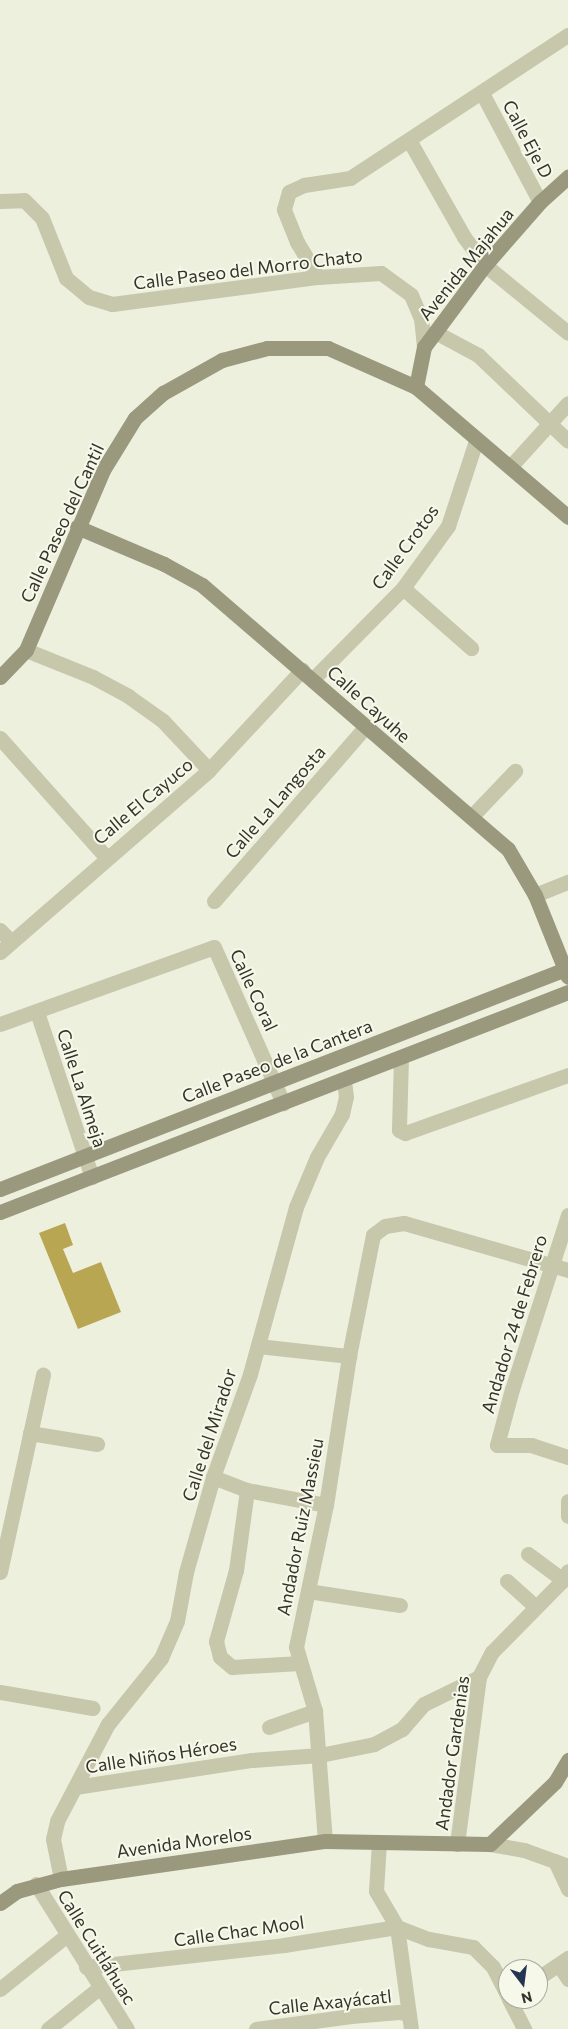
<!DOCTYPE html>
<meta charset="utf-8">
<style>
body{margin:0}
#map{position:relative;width:568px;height:2029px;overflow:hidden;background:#eef0de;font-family:Commissioner,sans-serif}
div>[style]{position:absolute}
.building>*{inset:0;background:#b9a653}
.street>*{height:15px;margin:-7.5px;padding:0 7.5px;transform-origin:7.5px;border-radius:7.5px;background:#c6c7ab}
.secondary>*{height:15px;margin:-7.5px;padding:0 7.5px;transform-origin:7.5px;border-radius:7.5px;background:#9a987d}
span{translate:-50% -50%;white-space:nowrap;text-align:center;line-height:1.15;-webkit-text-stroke:4px #f6f8ea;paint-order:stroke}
.street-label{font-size:18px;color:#35342a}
.north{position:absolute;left:498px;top:1959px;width:50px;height:50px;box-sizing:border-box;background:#f6f8ea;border:1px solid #a9aa9d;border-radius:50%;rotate:165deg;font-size:14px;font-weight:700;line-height:20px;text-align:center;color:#35342a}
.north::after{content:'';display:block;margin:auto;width:18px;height:22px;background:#243452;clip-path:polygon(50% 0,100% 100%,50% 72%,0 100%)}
</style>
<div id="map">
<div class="building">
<div style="clip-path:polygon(65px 1223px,73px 1245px,63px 1249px,73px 1273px,101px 1262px,121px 1312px,78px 1329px,39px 1233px)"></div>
</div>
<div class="street">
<div style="left:482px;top:93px;width:123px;rotate:62deg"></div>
<div style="left:409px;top:140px;width:112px;rotate:60.4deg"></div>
<div style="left:464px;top:237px;width:35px;rotate:53deg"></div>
<div style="left:485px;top:265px;width:107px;rotate:39.3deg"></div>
<div style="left:0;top:201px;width:24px;rotate:-2deg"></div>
<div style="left:24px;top:200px;width:25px;rotate:45deg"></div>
<div style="left:42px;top:218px;width:65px;rotate:68.2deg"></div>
<div style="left:66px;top:278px;width:30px;rotate:40deg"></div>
<div style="left:89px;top:297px;width:24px;rotate:17deg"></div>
<div style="left:112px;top:304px;width:208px;rotate:-7.5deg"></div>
<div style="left:318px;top:277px;width:63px;rotate:-3.6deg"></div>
<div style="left:381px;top:273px;width:37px;rotate:36deg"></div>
<div style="left:411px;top:295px;width:25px;rotate:67deg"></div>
<div style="left:421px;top:318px;width:29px;rotate:84deg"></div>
<div style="left:318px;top:277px;width:41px;rotate:-121deg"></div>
<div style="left:297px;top:242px;width:35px;rotate:-112deg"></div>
<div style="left:284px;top:209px;width:18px;rotate:-74deg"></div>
<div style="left:289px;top:192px;width:17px;rotate:-25deg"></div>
<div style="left:304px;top:185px;width:47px;rotate:-8.7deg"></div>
<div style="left:350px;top:178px;width:261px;rotate:-33.3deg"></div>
<div style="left:435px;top:332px;width:49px;rotate:28.1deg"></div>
<div style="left:478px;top:355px;width:124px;rotate:43.7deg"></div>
<div style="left:510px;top:467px;width:86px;rotate:-47.8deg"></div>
<div style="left:403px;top:588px;width:91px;rotate:41.4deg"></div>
<div style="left:26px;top:650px;width:72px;rotate:21.9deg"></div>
<div style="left:93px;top:677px;width:40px;rotate:28deg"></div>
<div style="left:128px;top:696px;width:43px;rotate:35.5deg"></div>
<div style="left:163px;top:721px;width:67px;rotate:46.8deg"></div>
<div style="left:313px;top:679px;width:128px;rotate:-45.3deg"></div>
<div style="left:403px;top:588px;width:77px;rotate:-54deg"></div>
<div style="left:448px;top:526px;width:89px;rotate:-71.8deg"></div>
<div style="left:0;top:738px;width:159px;rotate:48.3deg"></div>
<div style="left:471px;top:817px;width:64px;rotate:-46.3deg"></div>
<div style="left:535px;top:895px;width:35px;rotate:-22deg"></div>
<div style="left:214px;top:901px;width:230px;rotate:-49deg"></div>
<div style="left:0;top:930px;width:16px;rotate:47deg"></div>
<div style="left:0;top:952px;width:277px;rotate:-41deg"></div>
<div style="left:209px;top:770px;width:137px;rotate:-47.1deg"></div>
<div style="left:37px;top:1012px;width:174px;rotate:71.6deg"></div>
<div style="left:0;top:1024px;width:227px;rotate:-19.8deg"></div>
<div style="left:214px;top:947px;width:171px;rotate:66.1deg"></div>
<div style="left:401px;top:1057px;width:73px;rotate:91.6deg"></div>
<div style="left:399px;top:1130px;width:7px;rotate:27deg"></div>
<div style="left:405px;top:1133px;width:173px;rotate:-19.6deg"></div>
<div style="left:568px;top:1215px;width:183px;rotate:107.8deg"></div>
<div style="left:512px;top:1389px;width:58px;rotate:105deg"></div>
<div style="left:497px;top:1445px;width:34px"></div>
<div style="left:531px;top:1445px;width:39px;rotate:18deg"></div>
<div style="left:258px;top:1346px;width:92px;rotate:6.3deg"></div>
<div style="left:30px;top:1433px;width:68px;rotate:9.3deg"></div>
<div style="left:213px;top:1477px;width:36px;rotate:21deg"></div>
<div style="left:247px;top:1490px;width:80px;rotate:10.8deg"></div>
<div style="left:247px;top:1490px;width:81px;rotate:97.8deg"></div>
<div style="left:236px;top:1570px;width:74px;rotate:105.7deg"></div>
<div style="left:216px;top:1641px;width:16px;rotate:76deg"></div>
<div style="left:220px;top:1657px;width:16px;rotate:40deg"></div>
<div style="left:232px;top:1667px;width:68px;rotate:-3.4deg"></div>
<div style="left:568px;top:1501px;width:15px;rotate:90deg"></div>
<div style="left:528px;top:1554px;width:44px;rotate:36.6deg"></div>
<div style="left:0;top:1572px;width:202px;rotate:-77.7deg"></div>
<div style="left:507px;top:1581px;width:39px;rotate:42deg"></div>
<div style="left:308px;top:1591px;width:93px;rotate:8.7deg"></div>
<div style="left:0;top:1692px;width:94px;rotate:9.8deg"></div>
<div style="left:269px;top:1727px;width:49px;rotate:-19.2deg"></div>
<div style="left:75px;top:1787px;width:179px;rotate:-8.7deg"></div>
<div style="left:252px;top:1760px;width:68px;rotate:-4.2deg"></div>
<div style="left:320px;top:1755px;width:55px;rotate:-11.5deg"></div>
<div style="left:374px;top:1744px;width:32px;rotate:-28deg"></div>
<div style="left:402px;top:1729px;width:33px;rotate:-49deg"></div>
<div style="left:424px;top:1704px;width:61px;rotate:-26.1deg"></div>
<div style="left:325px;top:1841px;width:130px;rotate:-94.4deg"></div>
<div style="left:315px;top:1711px;width:67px;rotate:-106.5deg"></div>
<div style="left:296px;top:1647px;width:145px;rotate:-78.1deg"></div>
<div style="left:326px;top:1505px;width:151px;rotate:-81.2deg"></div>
<div style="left:349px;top:1356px;width:123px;rotate:-78.8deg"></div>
<div style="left:373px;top:1235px;width:15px;rotate:-37deg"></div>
<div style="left:385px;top:1226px;width:19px;rotate:-9deg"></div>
<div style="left:404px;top:1223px;width:171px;rotate:16deg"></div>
<div style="left:379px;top:1842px;width:49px;rotate:93.5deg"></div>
<div style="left:376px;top:1891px;width:42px;rotate:59.7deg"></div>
<div style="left:397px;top:1927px;width:103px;rotate:82.2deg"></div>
<div style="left:457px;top:1844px;width:168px;rotate:-82.5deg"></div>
<div style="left:479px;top:1677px;width:28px;rotate:-63deg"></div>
<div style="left:492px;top:1652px;width:101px;rotate:-45.4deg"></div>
<div style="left:563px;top:1580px;width:10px;rotate:-61deg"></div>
<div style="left:490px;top:1844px;width:35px;rotate:10deg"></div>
<div style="left:524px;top:1850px;width:47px;rotate:20deg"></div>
<div style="left:555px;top:1861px;width:31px;rotate:65deg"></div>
<div style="left:61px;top:1879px;width:41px;rotate:-101.3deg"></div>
<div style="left:53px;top:1839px;width:18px;rotate:-77deg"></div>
<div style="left:57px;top:1821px;width:110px;rotate:-62.3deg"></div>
<div style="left:108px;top:1724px;width:85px;rotate:-51.2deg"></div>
<div style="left:161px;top:1658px;width:40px;rotate:-66.6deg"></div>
<div style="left:177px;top:1621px;width:50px;rotate:-79.6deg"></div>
<div style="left:186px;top:1572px;width:99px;rotate:-74.1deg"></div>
<div style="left:213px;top:1477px;width:109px;rotate:-70.2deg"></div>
<div style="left:250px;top:1374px;width:173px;rotate:-74.6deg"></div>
<div style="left:296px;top:1207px;width:54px;rotate:-67.2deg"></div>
<div style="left:317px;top:1157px;width:50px;rotate:-59.8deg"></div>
<div style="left:342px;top:1114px;width:17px;rotate:-77deg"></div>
<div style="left:346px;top:1097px;width:17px;rotate:-97deg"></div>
<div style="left:36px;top:1884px;width:171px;rotate:57.9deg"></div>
<div style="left:559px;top:1965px;width:17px;rotate:57deg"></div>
<div style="left:86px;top:1967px;width:199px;rotate:-6.3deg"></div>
<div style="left:284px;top:1945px;width:114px;rotate:-9.1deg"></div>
<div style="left:397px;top:1927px;width:34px;rotate:21deg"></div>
<div style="left:429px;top:1939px;width:45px;rotate:10.3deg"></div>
<div style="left:473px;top:1947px;width:28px;rotate:45deg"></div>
<div style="left:493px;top:1967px;width:34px;rotate:63deg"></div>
<div style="left:538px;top:1978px;width:36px;rotate:-34deg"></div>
<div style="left:0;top:1989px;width:86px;rotate:-38.9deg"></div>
<div style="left:509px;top:1999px;width:34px;rotate:63deg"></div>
<div style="left:48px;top:2029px;width:65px;rotate:-38.8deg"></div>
<div style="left:256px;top:2029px;width:96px;rotate:-7.8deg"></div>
<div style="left:351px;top:2016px;width:48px;rotate:-4.8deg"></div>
<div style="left:399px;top:2012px;width:10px;rotate:11deg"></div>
</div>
<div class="secondary">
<div style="left:416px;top:387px;width:41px;rotate:-78.7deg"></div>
<div style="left:424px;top:347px;width:102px;rotate:-53.4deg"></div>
<div style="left:485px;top:265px;width:84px;rotate:-48.9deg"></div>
<div style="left:540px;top:202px;width:38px;rotate:-42deg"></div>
<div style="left:77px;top:527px;width:95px;rotate:23deg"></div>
<div style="left:164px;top:564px;width:43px;rotate:28.9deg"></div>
<div style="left:202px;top:585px;width:404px;rotate:40.8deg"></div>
<div style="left:508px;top:849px;width:53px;rotate:59.6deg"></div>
<div style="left:535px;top:895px;width:88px;rotate:68.1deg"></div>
<div style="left:0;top:677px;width:37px;rotate:-46deg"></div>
<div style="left:26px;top:650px;width:196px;rotate:-66.8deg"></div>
<div style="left:103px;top:470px;width:61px;rotate:-58.4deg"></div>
<div style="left:135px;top:418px;width:38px;rotate:-42deg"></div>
<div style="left:163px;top:393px;width:68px;rotate:-29.2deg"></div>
<div style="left:222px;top:360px;width:47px;rotate:-14.9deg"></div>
<div style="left:267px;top:348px;width:61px"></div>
<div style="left:328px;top:348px;width:96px;rotate:23.9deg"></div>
<div style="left:416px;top:387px;width:200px;rotate:40.5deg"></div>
<div style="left:0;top:1189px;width:609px;rotate:-21.26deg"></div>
<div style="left:0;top:1212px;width:609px;rotate:-21.17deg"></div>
<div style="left:0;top:1903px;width:21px;rotate:-35deg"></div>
<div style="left:17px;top:1891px;width:46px;rotate:-15.3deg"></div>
<div style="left:61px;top:1879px;width:267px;rotate:-8.2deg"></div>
<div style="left:325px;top:1841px;width:165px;rotate:1deg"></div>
<div style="left:490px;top:1844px;width:90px;rotate:-43.6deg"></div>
<div style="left:555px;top:1782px;width:26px;rotate:-59deg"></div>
</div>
<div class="street-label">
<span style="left:528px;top:139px;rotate:62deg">Calle Eje D</span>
<span style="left:466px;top:264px;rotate:-51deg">Avenida Majahua</span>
<span style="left:248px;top:269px;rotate:-7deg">Calle Paseo del Morro Chato</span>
<span style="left:62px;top:523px;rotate:-65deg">Calle Paseo del Cantil</span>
<span style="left:405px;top:547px;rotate:-54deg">Calle Crotos</span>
<span style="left:369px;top:704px;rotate:42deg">Calle Cayuhe</span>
<span style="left:143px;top:801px;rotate:-40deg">Calle El Cayuco</span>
<span style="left:275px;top:802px;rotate:-49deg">Calle La Langosta</span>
<span style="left:254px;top:990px;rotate:65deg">Calle Coral</span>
<span style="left:277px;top:1061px;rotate:-21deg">Calle Paseo de la Cantera</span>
<span style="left:82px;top:1088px;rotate:72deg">Calle La Almeja</span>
<span style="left:514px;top:1324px;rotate:-73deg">Andador 24 de Febrero</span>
<span style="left:209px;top:1435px;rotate:-72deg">Calle del Mirador</span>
<span style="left:300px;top:1527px;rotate:-79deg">Andador Ruiz Massieu</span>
<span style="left:452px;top:1753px;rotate:-82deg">Andador Gardenias</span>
<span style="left:161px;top:1755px;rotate:-9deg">Calle Niños Héroes</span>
<span style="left:184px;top:1842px;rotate:-8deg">Avenida Morelos</span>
<span style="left:239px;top:1931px;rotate:-8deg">Calle Chac Mool</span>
<span style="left:97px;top:1947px;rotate:58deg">Calle Cuitláhuac</span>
<span style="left:330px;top:2002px;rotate:-6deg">Calle Axayácatl</span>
</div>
<div class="north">N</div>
</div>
